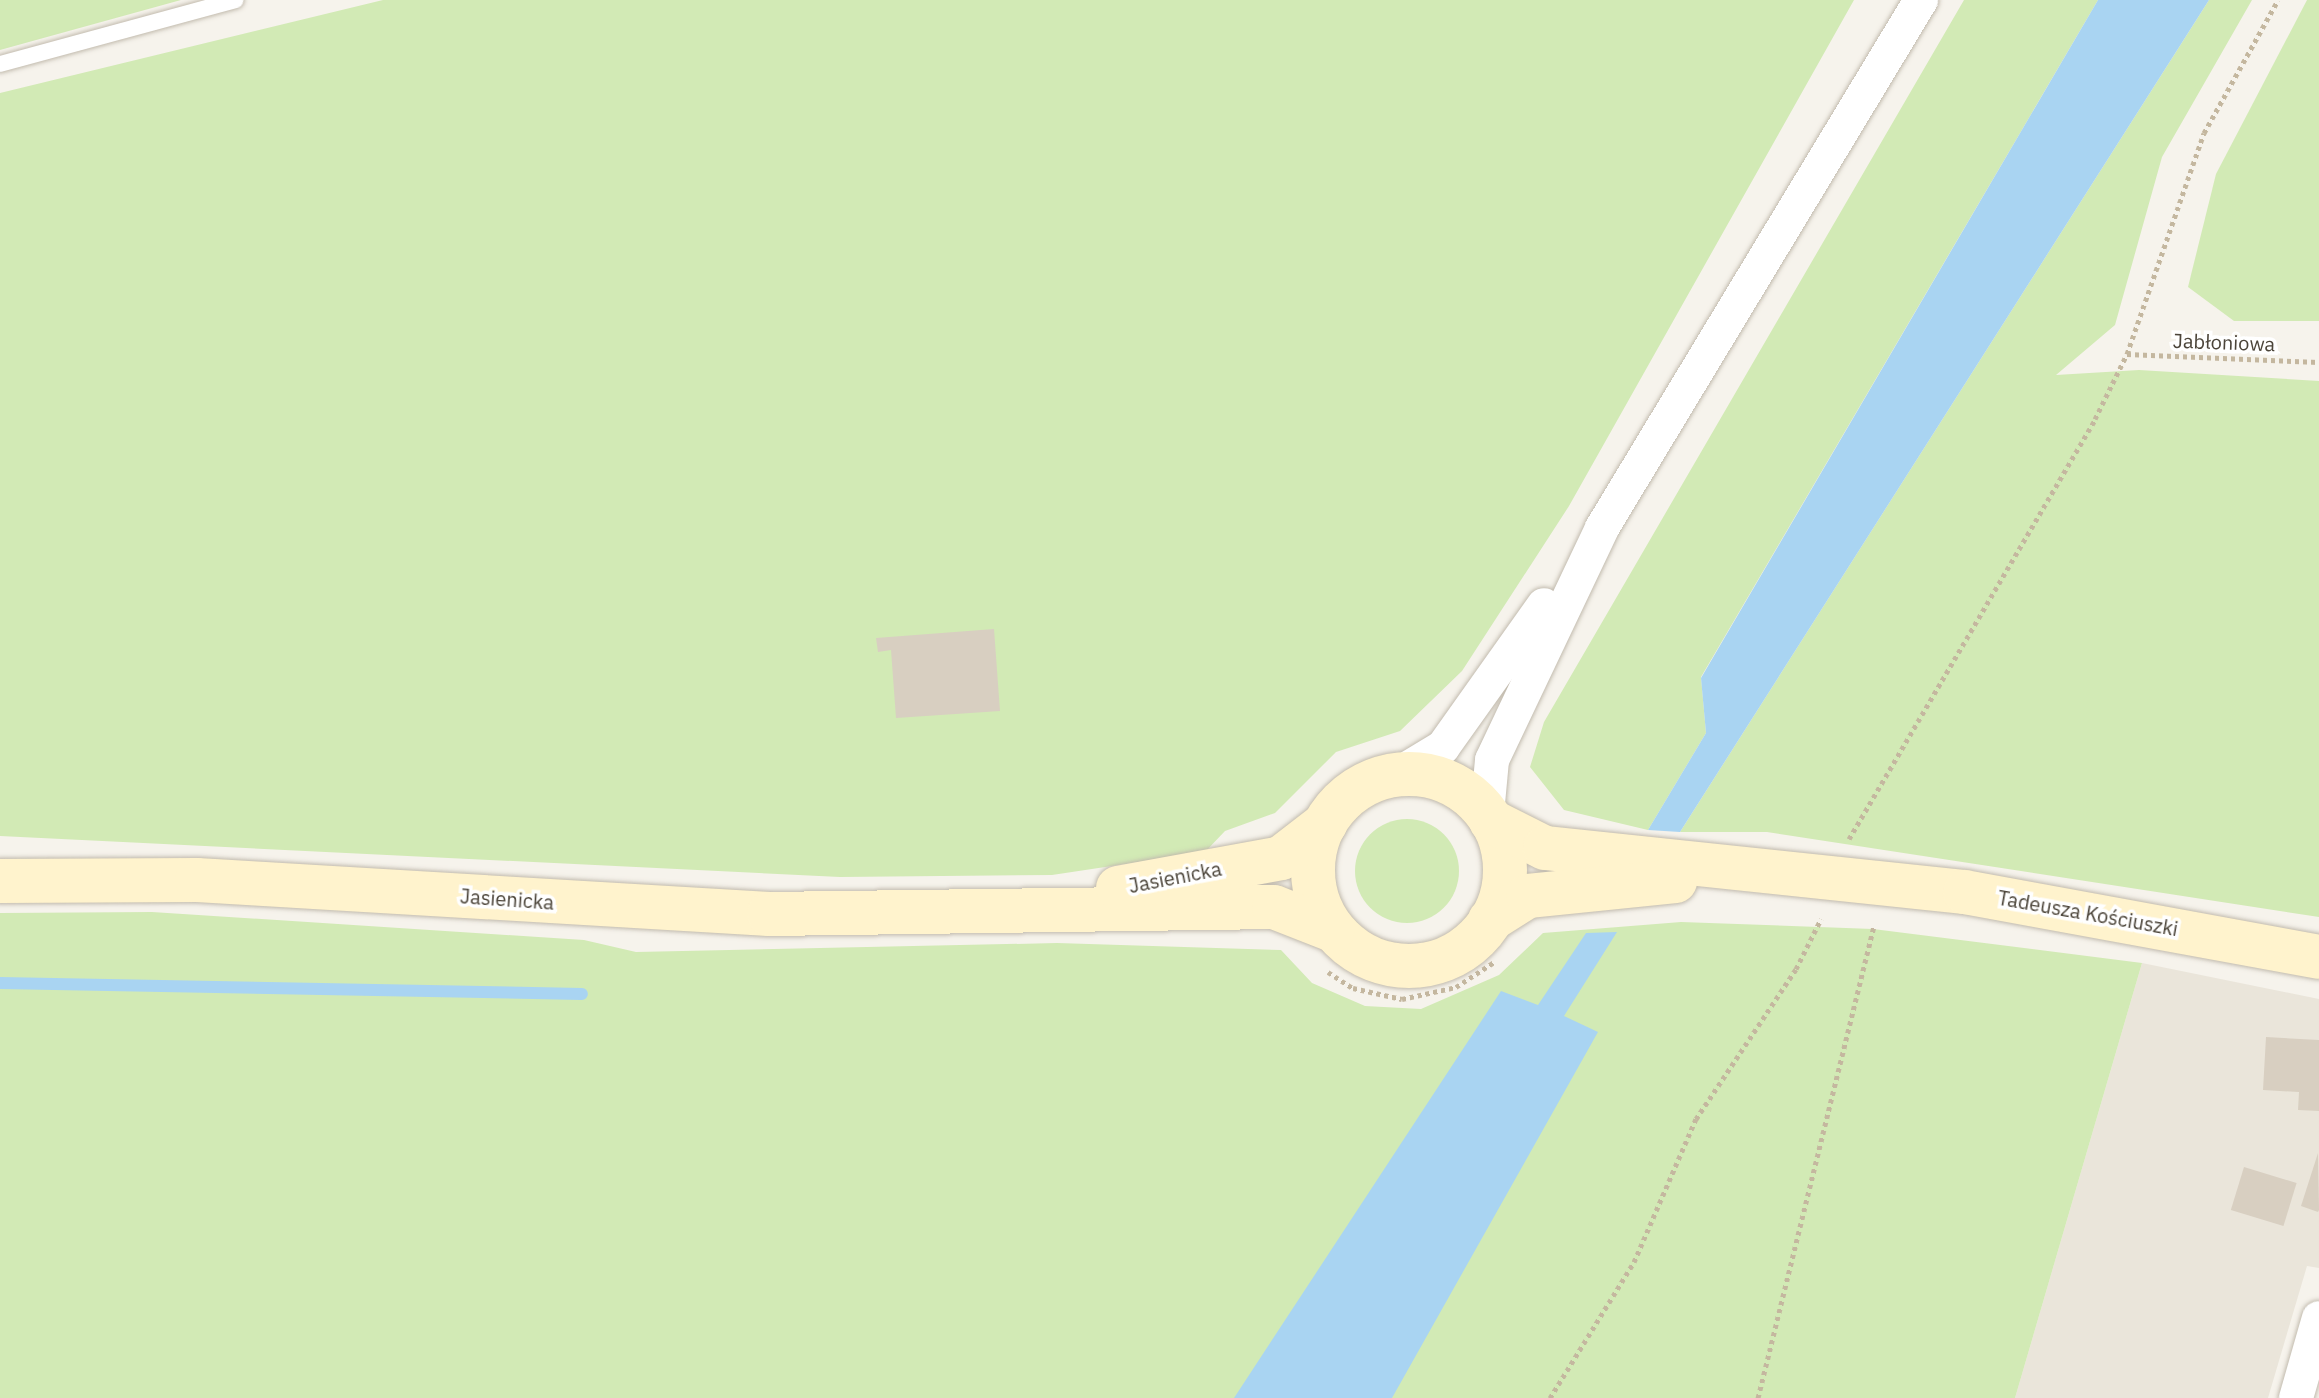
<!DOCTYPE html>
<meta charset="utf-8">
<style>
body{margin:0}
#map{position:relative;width:2319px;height:1398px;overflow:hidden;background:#f6f3ec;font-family:"IBM Plex Sans",sans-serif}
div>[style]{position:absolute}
.residential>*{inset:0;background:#eae5da}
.green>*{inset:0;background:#d2eab5}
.round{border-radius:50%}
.water>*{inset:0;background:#a9d4f2}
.stream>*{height:12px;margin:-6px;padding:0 6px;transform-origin:6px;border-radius:6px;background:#a9d4f2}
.building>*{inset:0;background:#d8cfc1;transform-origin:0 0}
.path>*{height:5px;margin-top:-2.5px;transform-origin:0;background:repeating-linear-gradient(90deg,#c4b79f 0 4px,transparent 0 8px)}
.roads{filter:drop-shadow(0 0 2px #c2bbae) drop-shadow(0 0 2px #c2bbae)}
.lane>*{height:16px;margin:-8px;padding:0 8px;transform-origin:8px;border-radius:8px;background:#fff}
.street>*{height:34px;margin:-17px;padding:0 17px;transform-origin:17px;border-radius:17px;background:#fff}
.secondary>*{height:44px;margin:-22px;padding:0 22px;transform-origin:22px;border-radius:22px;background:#fff3cd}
.secondary>.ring{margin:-22px;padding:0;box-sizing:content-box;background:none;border:44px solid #fff3cd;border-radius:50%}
span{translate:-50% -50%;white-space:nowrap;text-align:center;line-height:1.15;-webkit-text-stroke:7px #fff;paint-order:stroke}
.street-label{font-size:20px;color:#4b4439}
</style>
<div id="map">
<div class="residential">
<div style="clip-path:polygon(2142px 963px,2319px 999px,2319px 1268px,2307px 1266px,2268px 1398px,2015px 1398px)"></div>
</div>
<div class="green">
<div style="clip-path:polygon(0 0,181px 0,0 50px)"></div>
<div style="clip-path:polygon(383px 0,1854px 0,1569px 506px,1462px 671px,1400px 731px,1336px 752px,1275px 813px,1225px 831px,1205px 852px,1052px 875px,840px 877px,0 836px,0 93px)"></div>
<div style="clip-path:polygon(1964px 0,2098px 0,1701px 677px,1706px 733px,1648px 830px,1564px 810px,1530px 767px,1544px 722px)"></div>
<div style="clip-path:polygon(2209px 0,2252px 0,2162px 157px,2115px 325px,2056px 375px,2139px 370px,2319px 381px,2319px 917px,1767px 832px,1680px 832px)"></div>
<div style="clip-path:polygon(2307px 0,2319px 0,2319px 321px,2234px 321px,2188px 287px,2216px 174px)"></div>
<div class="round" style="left:1355px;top:819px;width:104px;height:104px"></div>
<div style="clip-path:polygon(152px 912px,584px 940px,636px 952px,1057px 943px,1281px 950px,1312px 983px,1365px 1006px,1421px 1009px,1499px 975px,1543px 933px,1681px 922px,1873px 929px,2142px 963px,2015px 1398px,0 1398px,0 913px)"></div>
</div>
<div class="water">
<div style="clip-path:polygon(2098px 0,2209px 0,1680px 832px,1648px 830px,1706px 733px,1701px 678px)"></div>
<div style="clip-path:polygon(1617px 932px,1564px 1016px,1598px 1032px,1392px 1398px,1234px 1398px,1501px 991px,1538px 1005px,1586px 933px)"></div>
</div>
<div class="stream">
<div style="left:0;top:983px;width:582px;rotate:1.08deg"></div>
</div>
<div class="building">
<div style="clip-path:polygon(994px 629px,1000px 711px,896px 718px,891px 650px,878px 652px,876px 638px)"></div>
<div style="clip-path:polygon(2266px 1037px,2319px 1040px,2319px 1111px,2298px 1110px,2299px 1092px,2263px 1090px)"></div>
<div style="clip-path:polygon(2318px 1153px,2319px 1210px,2318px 1212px,2301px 1206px)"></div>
<div style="left:2244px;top:1167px;width:55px;height:45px;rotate:17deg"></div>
</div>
<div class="path">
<div style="left:2127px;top:354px;width:192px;rotate:2.4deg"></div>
<div style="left:1849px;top:839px;width:487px;rotate:-59.6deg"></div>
<div style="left:2095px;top:419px;width:72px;rotate:-63.8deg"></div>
<div style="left:2127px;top:354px;width:234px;rotate:-70.8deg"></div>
<div style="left:2204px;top:133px;width:152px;rotate:-60.9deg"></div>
<div style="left:1328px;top:972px;width:30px;rotate:33deg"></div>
<div style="left:1353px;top:988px;width:50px;rotate:12.7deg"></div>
<div style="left:1402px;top:999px;width:55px;rotate:-12.5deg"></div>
<div style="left:1456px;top:987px;width:45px;rotate:-33.3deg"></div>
<div style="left:1550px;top:1398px;width:160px;rotate:-58.3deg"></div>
<div style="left:1634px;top:1262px;width:156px;rotate:-66.6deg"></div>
<div style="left:1696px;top:1119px;width:180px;rotate:-56.3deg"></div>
<div style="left:1796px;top:969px;width:56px;rotate:-63.4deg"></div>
<div style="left:1758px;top:1398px;width:487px;rotate:-76.2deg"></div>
</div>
<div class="roads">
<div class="lane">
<div style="left:0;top:64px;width:244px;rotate:-15.2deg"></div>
</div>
<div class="street">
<div style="left:1395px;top:776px;width:56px;rotate:-31.1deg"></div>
<div style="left:1443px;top:747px;width:174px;rotate:-54.6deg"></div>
<div style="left:1487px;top:814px;width:54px;rotate:-84.7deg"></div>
<div style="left:1492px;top:760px;width:257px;rotate:-64.6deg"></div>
<div style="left:1602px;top:528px;width:617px;rotate:-58.86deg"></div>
<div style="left:2296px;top:1398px;width:83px;rotate:-74deg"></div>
</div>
<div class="secondary">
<div class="ring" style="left:1313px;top:774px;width:148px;height:148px"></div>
<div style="left:1491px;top:821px;width:60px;rotate:26.6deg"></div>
<div style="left:1545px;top:848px;width:422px;rotate:6deg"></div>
<div style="left:1965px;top:892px;width:360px;rotate:10.4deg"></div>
<div style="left:0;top:881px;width:197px;rotate:-0.3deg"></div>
<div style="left:197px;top:880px;width:573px;rotate:3.4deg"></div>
<div style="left:769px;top:914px;width:505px;rotate:-0.79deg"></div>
<div style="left:1274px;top:907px;width:63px;rotate:21.3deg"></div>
<div style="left:1118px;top:888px;width:166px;rotate:-10.4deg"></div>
<div style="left:1281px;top:858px;width:56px;rotate:-37.7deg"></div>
<div style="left:1490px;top:920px;width:45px;rotate:-32.3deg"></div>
<div style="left:1528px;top:896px;width:148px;rotate:-5.8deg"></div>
</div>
</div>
<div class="street-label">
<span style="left:2224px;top:342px;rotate:2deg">Jabłoniowa</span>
<span style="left:1175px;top:877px;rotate:-11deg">Jasienicka</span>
<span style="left:507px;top:899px;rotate:4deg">Jasienicka</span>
<span style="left:2088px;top:913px;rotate:10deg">Tadeusza Kościuszki</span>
</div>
</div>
